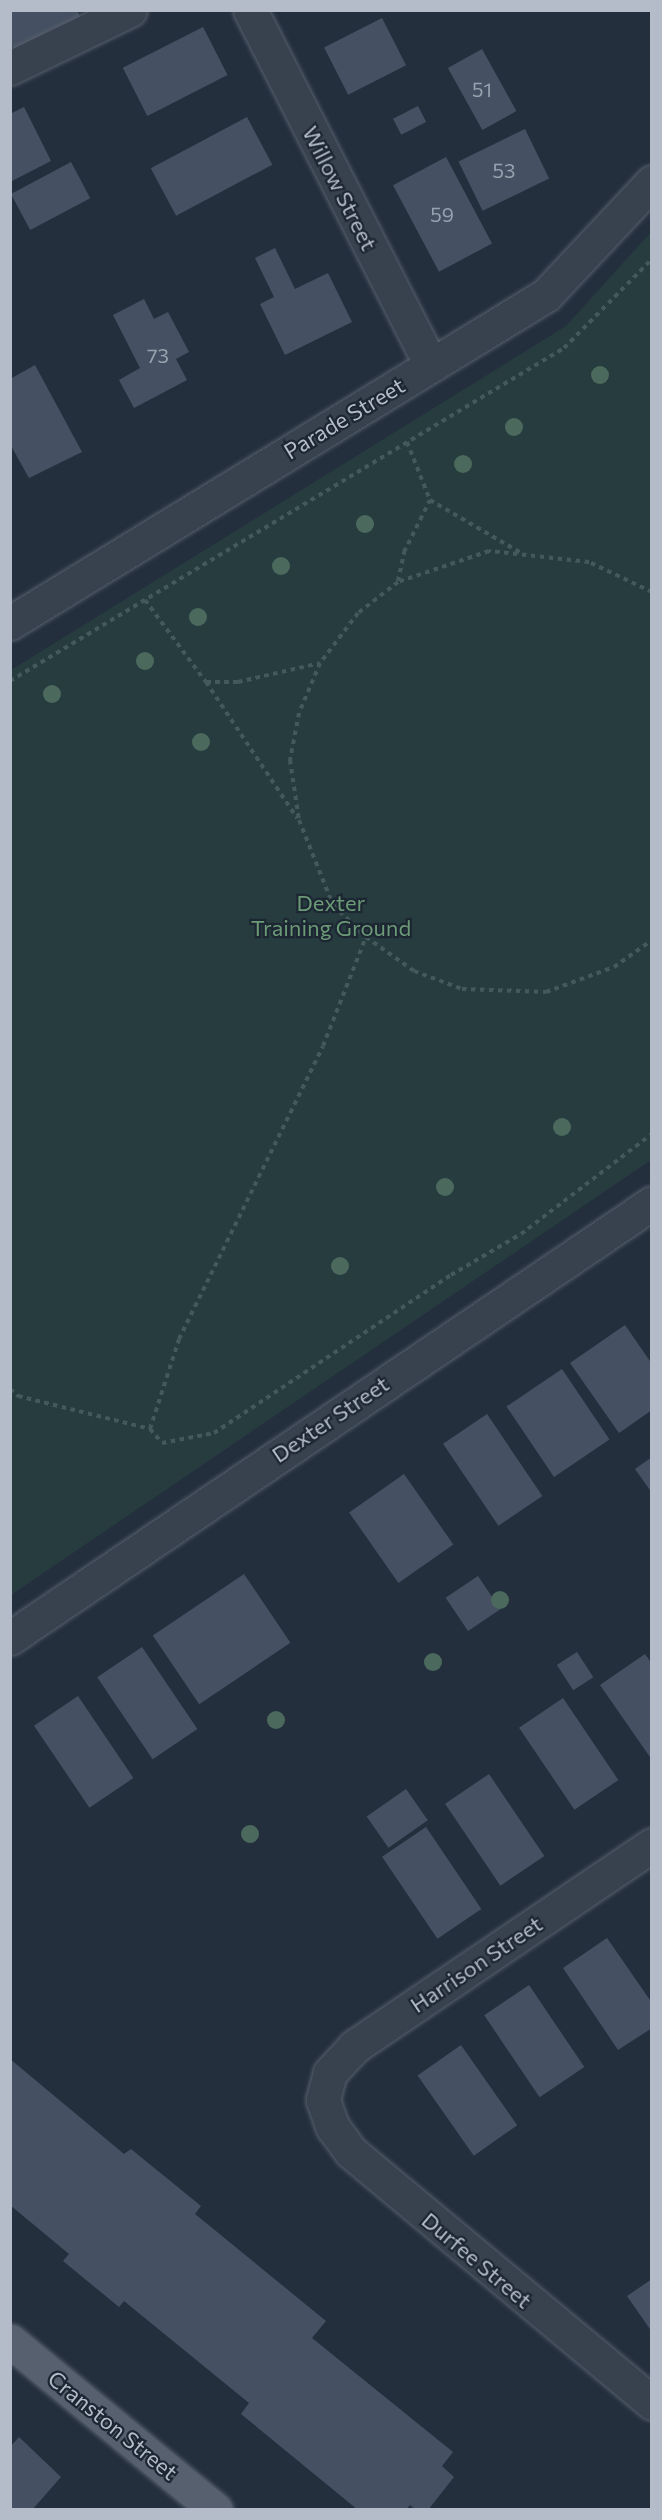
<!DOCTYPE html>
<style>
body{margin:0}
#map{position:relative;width:662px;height:2520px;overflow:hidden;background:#242f3e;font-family:Commissioner,sans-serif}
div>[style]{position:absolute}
.green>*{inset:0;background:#263c3f}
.building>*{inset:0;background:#455162;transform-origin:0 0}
.path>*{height:4px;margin-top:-2px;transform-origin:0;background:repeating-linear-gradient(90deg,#44595c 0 4.5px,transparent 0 9px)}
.roads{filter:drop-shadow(0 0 2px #565f6c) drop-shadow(0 0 2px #565f6c)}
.minor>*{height:33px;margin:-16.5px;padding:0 16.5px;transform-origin:16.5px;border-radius:16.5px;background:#38414e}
.major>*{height:33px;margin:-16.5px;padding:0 16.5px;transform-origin:16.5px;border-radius:16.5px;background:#56606e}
.trees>*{width:18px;height:18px;margin:-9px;border-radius:50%;background:#4b6a5d}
span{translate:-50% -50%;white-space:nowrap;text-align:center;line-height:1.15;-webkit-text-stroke:4.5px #1d2633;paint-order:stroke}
.number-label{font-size:20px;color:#98a1af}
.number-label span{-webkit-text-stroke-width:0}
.street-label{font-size:22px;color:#b4bcc9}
.park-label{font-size:22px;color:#6b9a76}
.frame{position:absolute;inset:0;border:12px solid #b4bcc9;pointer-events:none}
</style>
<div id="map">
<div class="green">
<div style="clip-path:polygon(651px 232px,651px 1160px,11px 1595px,11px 670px,566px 326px)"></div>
</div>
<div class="building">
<div style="clip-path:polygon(10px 10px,77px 10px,82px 21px,16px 53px,10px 42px)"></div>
<div style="left:382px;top:18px;width:53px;height:65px;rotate:63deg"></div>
<div style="left:203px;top:27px;width:54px;height:90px;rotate:63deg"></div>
<div style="left:482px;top:49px;width:71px;height:39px;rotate:61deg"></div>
<div style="left:418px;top:106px;width:18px;height:28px;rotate:63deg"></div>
<div style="clip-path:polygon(24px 107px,51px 161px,10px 182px,10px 114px)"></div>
<div style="left:247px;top:117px;width:54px;height:109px;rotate:62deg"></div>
<div style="left:525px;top:129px;width:55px;height:74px;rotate:64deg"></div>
<div style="left:446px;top:157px;width:98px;height:60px;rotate:62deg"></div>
<div style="left:71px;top:162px;width:41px;height:68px;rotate:62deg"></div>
<div style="clip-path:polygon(275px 248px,295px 289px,328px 273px,352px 322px,285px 355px,260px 304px,274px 297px,255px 258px)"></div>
<div style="clip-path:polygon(144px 299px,154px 319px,168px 312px,189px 352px,176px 359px,187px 380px,134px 408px,119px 380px,140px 368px,113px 315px)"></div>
<div style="clip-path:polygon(35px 365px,82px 452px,29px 478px,10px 444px,10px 379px)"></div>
<div style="clip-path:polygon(625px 1325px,652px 1364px,652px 1410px,619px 1433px,570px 1363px)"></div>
<div style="left:562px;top:1369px;width:85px;height:67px;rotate:56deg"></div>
<div style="left:487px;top:1414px;width:99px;height:53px;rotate:56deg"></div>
<div style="clip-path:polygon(652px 1457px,652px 1493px,635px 1469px)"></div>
<div style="left:404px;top:1474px;width:86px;height:67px;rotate:55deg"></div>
<div style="left:244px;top:1574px;width:83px;height:110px;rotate:56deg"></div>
<div style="left:478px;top:1576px;width:40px;height:39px;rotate:56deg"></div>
<div style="left:142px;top:1647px;width:99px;height:54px;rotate:56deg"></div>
<div style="left:577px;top:1652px;width:30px;height:24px;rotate:57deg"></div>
<div style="clip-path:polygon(645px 1654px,652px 1664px,652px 1760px,600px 1685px)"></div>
<div style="left:78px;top:1696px;width:99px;height:53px;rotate:56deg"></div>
<div style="left:563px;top:1698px;width:99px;height:53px;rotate:56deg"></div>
<div style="left:489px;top:1774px;width:99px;height:53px;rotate:56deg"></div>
<div style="left:406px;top:1789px;width:38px;height:48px;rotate:55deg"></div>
<div style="left:426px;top:1827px;width:99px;height:53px;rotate:56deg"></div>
<div style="clip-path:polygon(607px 1938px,652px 2003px,652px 2028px,618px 2050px,563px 1968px)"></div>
<div style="left:529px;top:1985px;width:99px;height:54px;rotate:56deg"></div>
<div style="left:461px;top:2045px;width:98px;height:53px;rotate:55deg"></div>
<div style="clip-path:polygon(10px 2059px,124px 2154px,131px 2149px,201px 2206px,195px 2214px,326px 2321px,312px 2338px,453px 2452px,442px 2466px,454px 2477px,428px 2510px,416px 2510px,410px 2505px,406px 2510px,358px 2510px,241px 2414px,249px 2403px,124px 2301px,119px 2307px,63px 2261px,69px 2254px,10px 2205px)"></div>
<div style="clip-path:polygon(652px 2279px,652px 2332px,627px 2296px)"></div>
<div style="clip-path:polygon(19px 2437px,61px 2477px,32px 2510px,10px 2510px,10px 2447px)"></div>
</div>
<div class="path">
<div style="left:407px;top:442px;width:62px;rotate:68.4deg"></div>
<div style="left:398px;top:581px;width:30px;rotate:-78deg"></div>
<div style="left:404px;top:552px;width:58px;rotate:-63.4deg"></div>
<div style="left:430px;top:500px;width:105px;rotate:30.2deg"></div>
<div style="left:652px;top:592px;width:70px;rotate:-154.5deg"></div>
<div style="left:589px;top:562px;width:101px;rotate:-173.7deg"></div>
<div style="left:489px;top:551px;width:96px;rotate:161.2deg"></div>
<div style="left:398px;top:582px;width:51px;rotate:142.2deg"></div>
<div style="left:358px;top:613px;width:63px;rotate:127.2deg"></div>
<div style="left:320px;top:663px;width:54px;rotate:112.8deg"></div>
<div style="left:299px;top:713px;width:48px;rotate:100.8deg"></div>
<div style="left:290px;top:760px;width:61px;rotate:81.5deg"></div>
<div style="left:299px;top:820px;width:92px;rotate:68.2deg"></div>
<div style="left:333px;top:905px;width:46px;rotate:44.1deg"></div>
<div style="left:366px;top:937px;width:59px;rotate:35.3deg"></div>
<div style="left:414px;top:971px;width:51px;rotate:20.6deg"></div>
<div style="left:462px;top:989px;width:84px;rotate:2deg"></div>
<div style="left:546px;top:992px;width:72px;rotate:-20.2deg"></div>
<div style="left:614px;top:967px;width:47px;rotate:-35.4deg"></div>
<div style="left:145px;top:600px;width:102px;rotate:53.4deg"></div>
<div style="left:206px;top:682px;width:32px"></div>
<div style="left:238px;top:682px;width:84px;rotate:-13deg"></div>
<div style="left:10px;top:681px;width:646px;rotate:-31.01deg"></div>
<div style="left:564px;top:348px;width:125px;rotate:-45.3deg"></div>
<div style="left:206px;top:682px;width:164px;rotate:56.2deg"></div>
<div style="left:10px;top:1389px;width:11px;rotate:41deg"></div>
<div style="left:18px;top:1396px;width:136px;rotate:14deg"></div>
<div style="left:150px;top:1429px;width:95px;rotate:-72.1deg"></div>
<div style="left:179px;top:1339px;width:326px;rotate:-63.8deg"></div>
<div style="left:323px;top:1046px;width:117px;rotate:-68.5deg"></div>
<div style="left:150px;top:1429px;width:18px;rotate:49deg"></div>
<div style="left:162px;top:1443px;width:53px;rotate:-10.9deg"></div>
<div style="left:214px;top:1433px;width:285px;rotate:-33.7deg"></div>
<div style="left:451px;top:1275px;width:81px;rotate:-30.4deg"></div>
<div style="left:521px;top:1234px;width:165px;rotate:-37.4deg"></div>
</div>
<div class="roads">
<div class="minor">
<div style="left:250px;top:10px;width:398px;rotate:63deg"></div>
<div style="left:10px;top:68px;width:133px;rotate:-25.8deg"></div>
<div style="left:10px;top:623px;width:628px;rotate:-31.46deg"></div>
<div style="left:546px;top:295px;width:155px;rotate:-46.8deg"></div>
<div style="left:10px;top:1638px;width:775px;rotate:-34.12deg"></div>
<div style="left:652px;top:1845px;width:359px;rotate:145.9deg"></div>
<div style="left:355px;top:2046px;width:37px;rotate:133deg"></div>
<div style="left:330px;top:2073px;width:28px;rotate:105deg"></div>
<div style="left:323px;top:2100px;width:28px;rotate:71deg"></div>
<div style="left:332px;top:2126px;width:32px;rotate:54deg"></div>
<div style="left:351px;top:2152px;width:392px;rotate:39.8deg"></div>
</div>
<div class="major">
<div style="left:10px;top:2341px;width:266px;rotate:39.4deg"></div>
</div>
</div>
<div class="trees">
<div style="left:600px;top:375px"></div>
<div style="left:514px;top:427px"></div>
<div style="left:463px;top:464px"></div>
<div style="left:365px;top:524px"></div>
<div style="left:281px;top:566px"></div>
<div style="left:198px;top:617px"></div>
<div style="left:145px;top:661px"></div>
<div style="left:52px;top:694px"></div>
<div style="left:201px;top:742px"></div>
<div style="left:562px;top:1127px"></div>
<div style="left:445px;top:1187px"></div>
<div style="left:340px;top:1266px"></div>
<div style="left:500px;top:1600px"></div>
<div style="left:433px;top:1662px"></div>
<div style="left:276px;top:1720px"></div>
<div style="left:250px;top:1834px"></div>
</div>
<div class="number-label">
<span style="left:482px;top:89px">51</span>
<span style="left:504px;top:170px">53</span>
<span style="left:442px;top:214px">59</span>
<span style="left:158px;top:355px">73</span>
</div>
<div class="street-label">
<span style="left:340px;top:188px;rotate:63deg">Willow Street</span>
<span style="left:344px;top:418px;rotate:-31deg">Parade Street</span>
<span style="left:330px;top:1419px;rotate:-34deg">Dexter Street</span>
<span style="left:476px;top:1964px;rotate:-34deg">Harrison Street</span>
<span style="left:477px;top:2260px;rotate:40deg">Durfee Street</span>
<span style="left:113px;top:2425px;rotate:39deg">Cranston Street</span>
</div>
<div class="park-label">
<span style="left:331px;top:915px">Dexter<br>Training Ground</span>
</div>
<div class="frame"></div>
</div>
